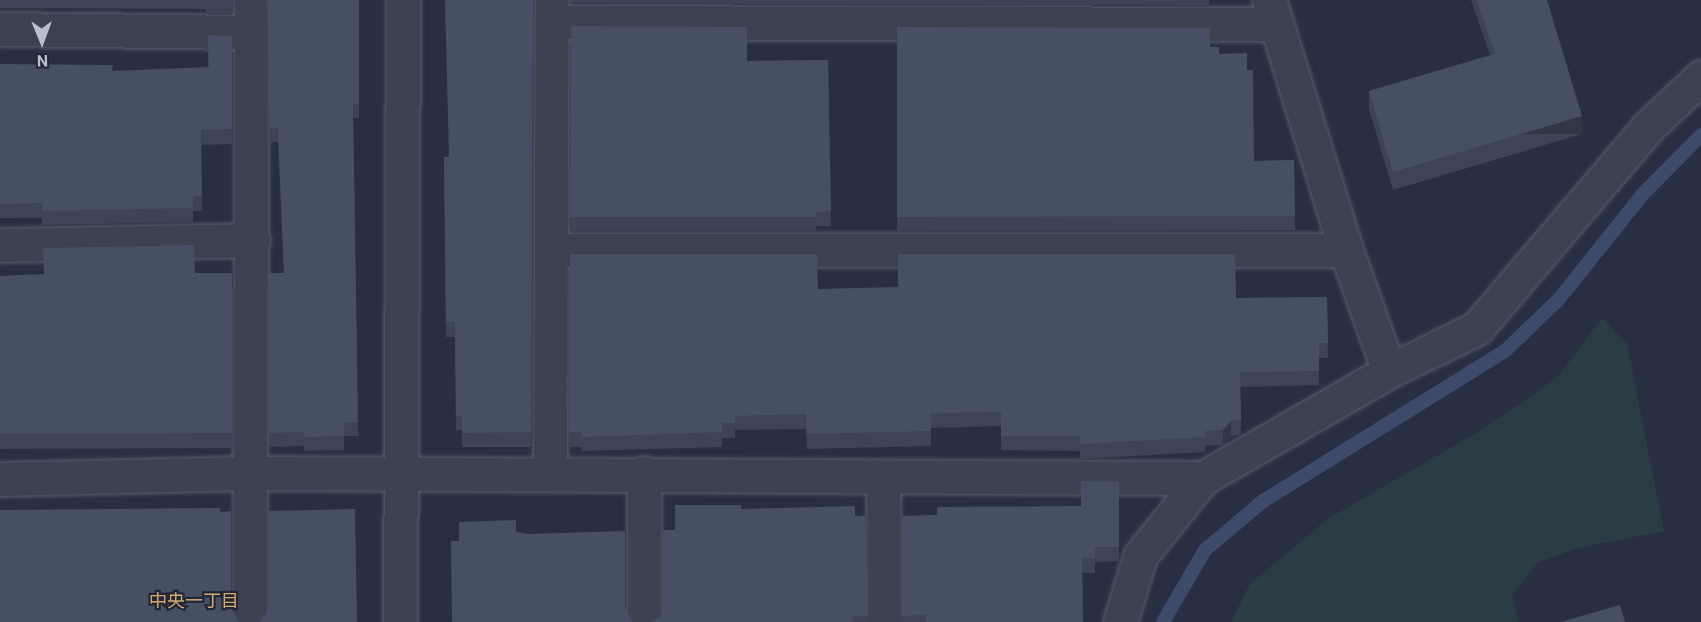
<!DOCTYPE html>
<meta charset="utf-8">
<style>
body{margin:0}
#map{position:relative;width:1701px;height:622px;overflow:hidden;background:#282f43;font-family:Roboto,"Noto Sans JP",sans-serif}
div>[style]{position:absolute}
.green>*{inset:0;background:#2a3d44}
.stream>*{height:14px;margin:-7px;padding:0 7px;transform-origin:7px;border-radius:7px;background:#3e4a6b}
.roads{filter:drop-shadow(0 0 2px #575d6d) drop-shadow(0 0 2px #575d6d)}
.minor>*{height:33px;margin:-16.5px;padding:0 16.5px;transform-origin:16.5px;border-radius:16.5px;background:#3c4252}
.wall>*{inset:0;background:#3d4457}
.shaded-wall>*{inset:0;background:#323747;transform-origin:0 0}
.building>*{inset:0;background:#474f65}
span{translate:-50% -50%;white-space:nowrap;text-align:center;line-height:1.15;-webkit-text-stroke:4.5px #212738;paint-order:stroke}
.neighbourhood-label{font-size:18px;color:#d4a96c}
.north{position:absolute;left:12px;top:12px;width:60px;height:60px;-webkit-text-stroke:4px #212738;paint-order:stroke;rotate:179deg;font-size:16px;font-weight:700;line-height:24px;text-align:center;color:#b9becc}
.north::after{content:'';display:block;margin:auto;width:21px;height:27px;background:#b9becc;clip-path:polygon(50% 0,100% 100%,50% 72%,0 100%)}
</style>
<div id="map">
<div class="green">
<div style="clip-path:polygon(1602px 318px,1627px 344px,1664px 531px,1578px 548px,1538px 562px,1512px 595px,1519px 622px,1231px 622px,1250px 584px,1329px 518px,1475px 434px,1533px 395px,1559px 375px)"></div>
</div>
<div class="stream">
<div style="left:1163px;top:622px;width:83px;rotate:-59.7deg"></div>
<div style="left:1205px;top:550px;width:76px;rotate:-40.2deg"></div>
<div style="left:1263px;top:501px;width:285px;rotate:-31.8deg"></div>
<div style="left:1505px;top:351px;width:75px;rotate:-43.9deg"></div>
<div style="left:1559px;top:299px;width:133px;rotate:-51.4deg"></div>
<div style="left:1642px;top:195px;width:84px;rotate:-45.5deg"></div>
</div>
<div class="roads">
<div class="minor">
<div style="left:552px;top:22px;width:724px;rotate:0.16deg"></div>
<div style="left:0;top:29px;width:250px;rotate:0.7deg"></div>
<div style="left:0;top:245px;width:253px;rotate:-1.1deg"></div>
<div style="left:554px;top:250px;width:792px"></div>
<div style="left:1389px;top:371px;width:98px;rotate:-26deg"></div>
<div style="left:1477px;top:328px;width:264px;rotate:-49.6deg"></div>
<div style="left:1648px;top:127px;width:73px;rotate:-43.3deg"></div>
<div style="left:550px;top:474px;width:474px;rotate:-89.8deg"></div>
<div style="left:883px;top:478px;width:144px;rotate:89.6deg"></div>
<div style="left:0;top:479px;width:250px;rotate:-1.4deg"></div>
<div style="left:250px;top:473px;width:953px;rotate:0.3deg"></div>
<div style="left:250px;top:622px;width:622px;rotate:-89.91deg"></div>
<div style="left:400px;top:622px;width:622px;rotate:-89.72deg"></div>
<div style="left:644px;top:622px;width:149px;rotate:-90deg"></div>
<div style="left:1120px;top:622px;width:69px;rotate:-73.1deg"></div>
<div style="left:1140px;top:556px;width:100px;rotate:-51.1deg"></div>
<div style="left:1203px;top:478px;width:215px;rotate:-29.9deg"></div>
<div style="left:1389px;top:371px;width:128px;rotate:-109.6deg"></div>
<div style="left:1346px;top:250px;width:262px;rotate:-107.1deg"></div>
</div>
</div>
<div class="wall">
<div style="clip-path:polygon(0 0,234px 0,232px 13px,206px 13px,205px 9px,0 8px)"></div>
<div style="clip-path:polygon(267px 0,359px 0,359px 118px,353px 118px,358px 436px,344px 436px,344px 450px,304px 451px,304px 446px,269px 447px,269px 273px,284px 273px,278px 142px,270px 143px)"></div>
<div style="clip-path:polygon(533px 0,531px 447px,462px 447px,462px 430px,456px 431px,455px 337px,446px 337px,444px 157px,448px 157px)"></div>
<div style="clip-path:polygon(570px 0,1209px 0,1209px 5px,571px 3px)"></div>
<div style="clip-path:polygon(1471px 0,1547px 0,1582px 134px,1393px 190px,1369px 109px,1369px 91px,1490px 55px)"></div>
<div style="clip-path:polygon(571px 26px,747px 61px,828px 60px,831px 226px,816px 226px,816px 231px,570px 231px)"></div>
<div style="clip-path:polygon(897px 27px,1210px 47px,1219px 54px,1247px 70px,1254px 161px,1294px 160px,1295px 230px,897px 231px)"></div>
<div style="clip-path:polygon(208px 35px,232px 36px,232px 144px,201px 145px,202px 211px,193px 211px,193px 222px,42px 225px,42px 218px,0 218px,0 64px,113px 71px,208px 68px)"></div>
<div style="clip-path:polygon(570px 254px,818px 289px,1236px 298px,1327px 297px,1328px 358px,1319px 358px,1319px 385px,1240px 387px,1241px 435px,1231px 436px,1223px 445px,1205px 446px,1205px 452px,1080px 459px,1080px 451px,1001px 450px,1001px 426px,931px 428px,931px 446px,807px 449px,806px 429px,735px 430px,735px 438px,722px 438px,722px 447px,582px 451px,582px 447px,569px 447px)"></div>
<div style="clip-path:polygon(195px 273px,232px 273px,232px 448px,0 449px,0 276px)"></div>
<div style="clip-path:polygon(1119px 482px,1119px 561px,1095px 562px,1095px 573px,1082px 573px,1083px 622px,901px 622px,902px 516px,937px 515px,1081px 506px)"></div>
<div style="clip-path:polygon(741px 509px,865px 516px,868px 622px,651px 622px,660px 617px,663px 608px,675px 530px)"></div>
</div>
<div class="shaded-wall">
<div style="left:1582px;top:116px;width:18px;height:197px;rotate:90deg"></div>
<div style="clip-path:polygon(1231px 421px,1231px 436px,1223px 445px,1223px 430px)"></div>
</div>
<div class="building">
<div style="clip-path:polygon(267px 0,359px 0,359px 104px,353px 104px,358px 422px,344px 422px,344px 436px,304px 437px,304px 432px,269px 433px,269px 273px,284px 273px,278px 128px,270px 128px)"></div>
<div style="clip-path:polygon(445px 0,533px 0,531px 432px,462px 433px,462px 416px,456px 416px,455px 322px,446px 322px,444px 157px,449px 157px)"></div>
<div style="clip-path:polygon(1477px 0,1547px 0,1582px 116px,1393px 172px,1369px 91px,1495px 54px)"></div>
<div style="clip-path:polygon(571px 26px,747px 27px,747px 61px,828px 60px,831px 211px,816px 212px,816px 217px,570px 217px)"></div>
<div style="clip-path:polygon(897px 27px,1210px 28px,1210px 47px,1219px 47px,1219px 54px,1247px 53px,1247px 70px,1253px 70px,1254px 161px,1294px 160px,1295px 216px,897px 217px)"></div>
<div style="clip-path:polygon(208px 35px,232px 36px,232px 129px,201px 130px,202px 196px,193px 196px,193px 208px,42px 211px,42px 203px,0 204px,0 64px,113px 65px,112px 71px,209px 67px)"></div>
<div style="clip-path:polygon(194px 245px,195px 273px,232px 273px,232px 433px,0 434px,0 276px,44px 274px,43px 248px)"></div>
<div style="clip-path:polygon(570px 254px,817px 254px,818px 289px,898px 287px,898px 254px,1235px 254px,1236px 298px,1327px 297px,1328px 343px,1319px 343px,1319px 371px,1240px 372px,1241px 420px,1231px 421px,1223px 430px,1205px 431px,1205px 437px,1080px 444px,1080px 436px,1001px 436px,1001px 412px,931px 413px,931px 431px,807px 434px,806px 414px,735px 416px,735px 423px,722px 423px,722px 432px,582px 437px,582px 432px,569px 432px)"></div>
<div style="clip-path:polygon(1081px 481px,1119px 482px,1119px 547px,1095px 547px,1095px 558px,1082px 558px,1083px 622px,926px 622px,926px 615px,901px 616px,902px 516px,937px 515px,937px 507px,1081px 506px)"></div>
<div style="clip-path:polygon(675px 505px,741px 505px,741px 509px,855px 506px,855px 517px,865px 516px,868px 616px,853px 617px,853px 622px,651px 622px,660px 617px,663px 608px,663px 530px,675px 530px)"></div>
<div style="clip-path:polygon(220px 508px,220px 512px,231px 511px,231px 608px,239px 622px,0 622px,0 510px)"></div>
<div style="clip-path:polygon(355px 509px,357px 622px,260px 622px,269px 608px,269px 511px)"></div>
<div style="clip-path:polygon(516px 520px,516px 532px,528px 534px,625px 531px,625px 608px,633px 622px,452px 622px,451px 541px,459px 541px,459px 522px)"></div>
<div style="clip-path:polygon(1620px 605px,1625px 622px,1560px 622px)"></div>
</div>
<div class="neighbourhood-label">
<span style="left:194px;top:601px">中央一丁目</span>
</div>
<div class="north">N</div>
</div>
